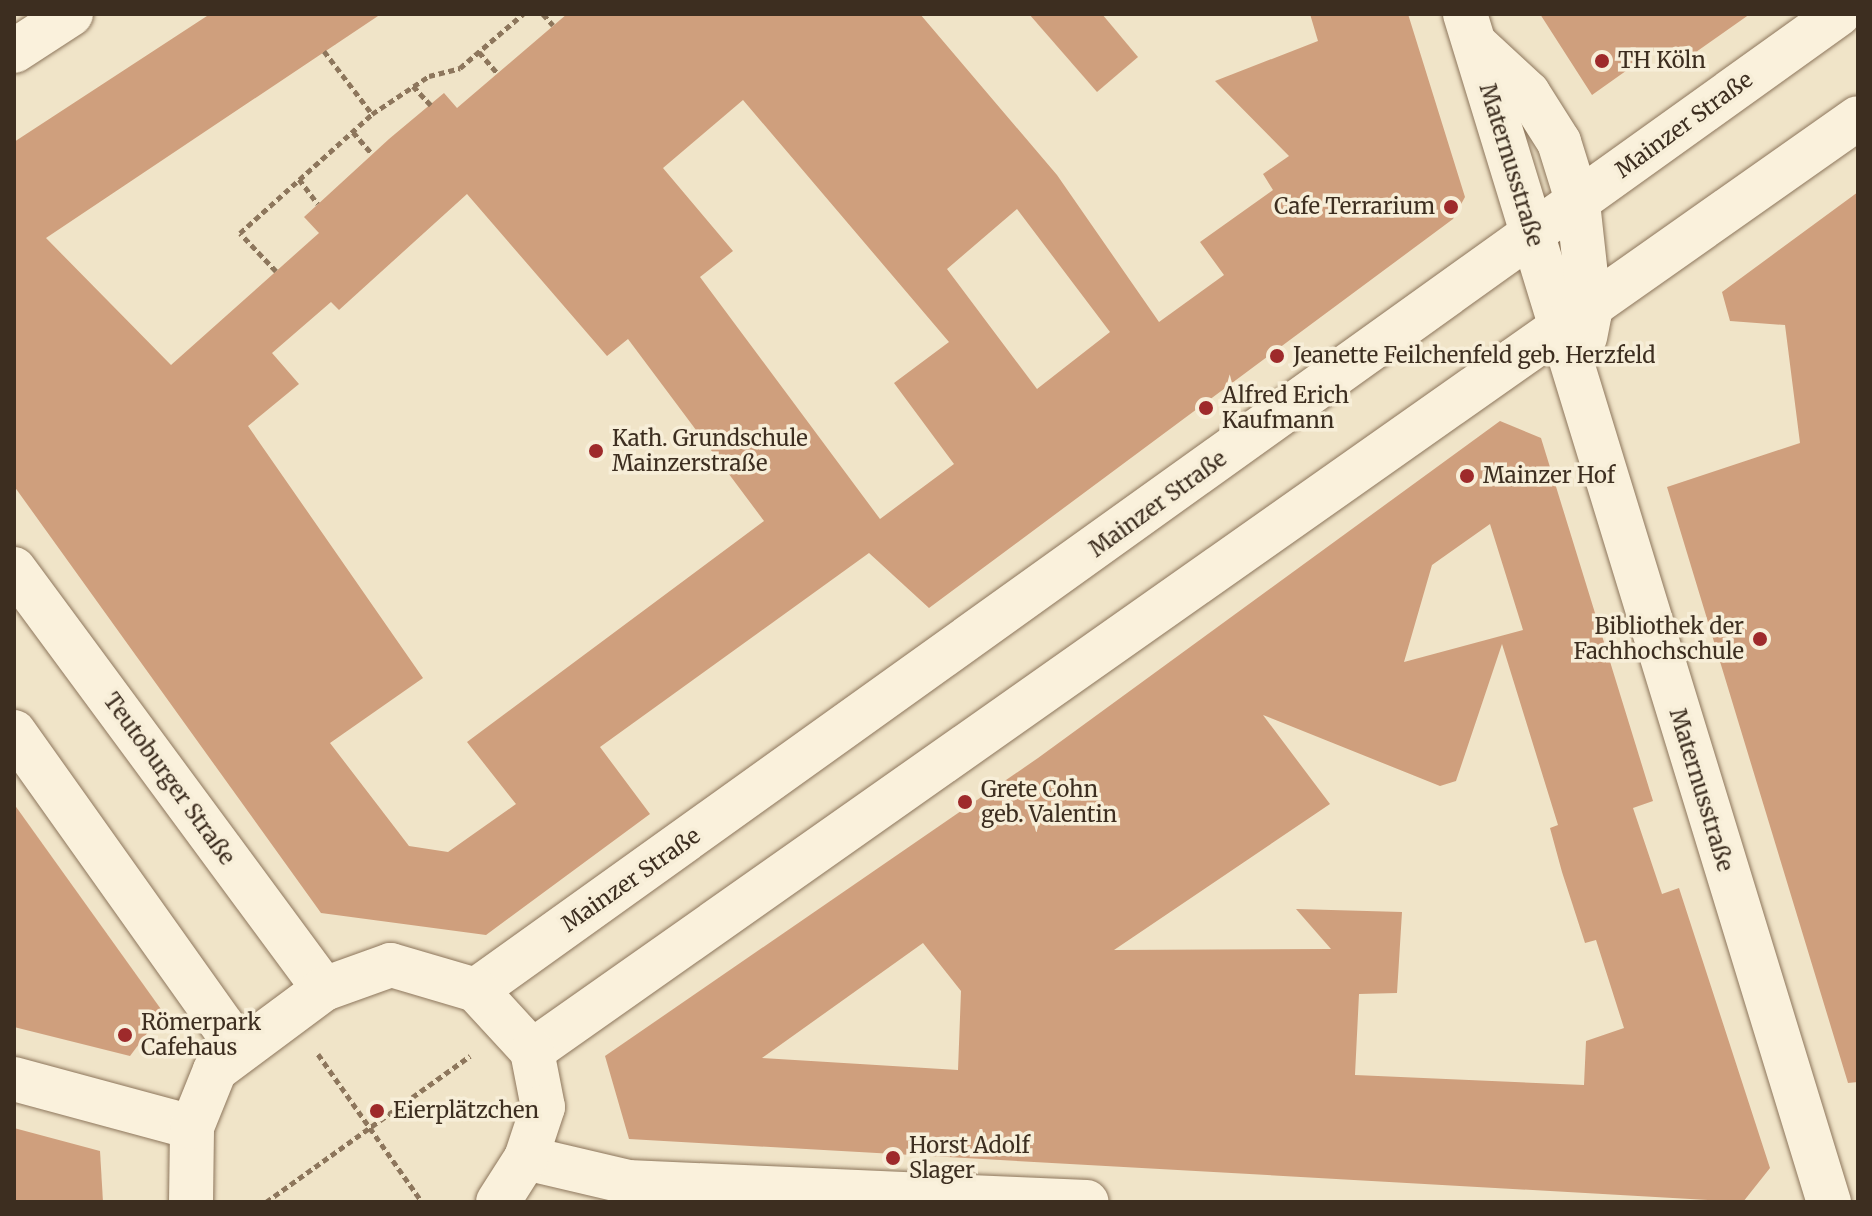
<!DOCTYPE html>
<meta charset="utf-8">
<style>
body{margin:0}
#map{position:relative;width:1872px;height:1216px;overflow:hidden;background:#f0e4c8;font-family:Merriweather,serif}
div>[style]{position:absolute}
.building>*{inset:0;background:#cf9f7d}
.path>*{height:5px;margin-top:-2.5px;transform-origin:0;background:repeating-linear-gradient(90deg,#8d765c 0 6px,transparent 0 10px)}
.roads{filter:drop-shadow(0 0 2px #8d765c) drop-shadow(0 0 2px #8d765c)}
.minor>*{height:44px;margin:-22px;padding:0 22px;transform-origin:22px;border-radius:22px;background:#faf1dc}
.dots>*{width:22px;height:22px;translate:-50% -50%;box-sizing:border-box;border:4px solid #f7eed8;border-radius:50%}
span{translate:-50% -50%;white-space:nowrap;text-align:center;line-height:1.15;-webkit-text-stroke:7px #f7eed8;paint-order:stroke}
.poi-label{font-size:22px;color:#3d2e20}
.left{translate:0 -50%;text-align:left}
.right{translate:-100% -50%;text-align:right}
.street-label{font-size:22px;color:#3d2e20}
.frame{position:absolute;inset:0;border:16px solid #3d2e20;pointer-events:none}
</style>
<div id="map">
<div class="building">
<div style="clip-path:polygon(evenodd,210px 14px,381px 14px,46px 238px,171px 365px,319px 233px,304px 217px,389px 139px,444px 93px,457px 108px,567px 14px,920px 14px,1057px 175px,1159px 322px,1224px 275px,1200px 242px,1273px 190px,1263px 174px,1289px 156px,1215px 81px,1318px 41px,1310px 14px,1408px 14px,1465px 197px,1453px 219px,929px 608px,869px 553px,600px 747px,650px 814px,486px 935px,321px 913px,14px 486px,14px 142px,210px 14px,743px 100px,949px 342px,894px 383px,954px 464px,880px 519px,700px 277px,733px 251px,663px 168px,743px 100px,210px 14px,467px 194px,607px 356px,628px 339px,764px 521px,467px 742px,516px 804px,448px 852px,409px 846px,330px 743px,423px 678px,248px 426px,299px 384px,272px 353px,331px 302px,339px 310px,467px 194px,210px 14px,1017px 209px,1110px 332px,1037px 389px,947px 269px,1017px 209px)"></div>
<div style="clip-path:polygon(1029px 14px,1102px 14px,1138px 57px,1097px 92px)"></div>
<div style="clip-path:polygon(1540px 14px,1750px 14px,1669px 71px,1654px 51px,1592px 95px)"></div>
<div style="clip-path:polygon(1858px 192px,1858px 1082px,1848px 1083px,1667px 487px,1800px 443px,1785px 325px,1730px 321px,1722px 292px)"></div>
<div style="clip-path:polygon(evenodd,1500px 421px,1541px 438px,1653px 801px,1633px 808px,1662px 894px,1679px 888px,1770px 1168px,1743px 1202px,629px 1139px,605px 1056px,1038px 758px,1500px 421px,1490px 524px,1523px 630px,1404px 662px,1432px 565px,1490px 524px,1500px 421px,1502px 644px,1558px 825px,1550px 828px,1562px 872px,1585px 943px,1596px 940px,1624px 1028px,1586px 1041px,1584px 1085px,1355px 1075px,1359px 994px,1397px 993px,1402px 912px,1296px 909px,1331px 949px,1114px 950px,1330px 804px,1263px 715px,1440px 786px,1456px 781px,1502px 644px,1500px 421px,923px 943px,961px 991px,958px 1070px,762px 1058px,923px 943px)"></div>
<div style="clip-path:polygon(14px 804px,163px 1012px,130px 1056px,14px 1027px)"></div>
<div style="clip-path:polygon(14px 1128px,100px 1151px,103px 1202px,14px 1202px)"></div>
</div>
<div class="path">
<div style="left:543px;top:14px;width:15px;rotate:48deg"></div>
<div style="left:324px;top:51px;width:79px;rotate:52.7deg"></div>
<div style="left:372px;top:114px;width:69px;rotate:-33.7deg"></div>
<div style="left:429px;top:76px;width:32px;rotate:-14deg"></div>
<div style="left:460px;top:68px;width:83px;rotate:-40.6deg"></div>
<div style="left:479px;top:52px;width:28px;rotate:49deg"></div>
<div style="left:413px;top:86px;width:26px;rotate:47deg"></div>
<div style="left:353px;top:132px;width:29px;rotate:49deg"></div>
<div style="left:299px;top:179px;width:31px;rotate:53deg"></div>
<div style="left:276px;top:271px;width:52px;rotate:-133.5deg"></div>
<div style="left:240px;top:233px;width:178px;rotate:-42deg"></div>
<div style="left:318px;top:1054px;width:181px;rotate:54.9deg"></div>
<div style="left:266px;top:1202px;width:251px;rotate:-35.6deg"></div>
</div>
<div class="roads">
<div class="minor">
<div style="left:1465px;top:14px;width:1243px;rotate:72.97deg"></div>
<div style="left:1476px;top:45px;width:71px;rotate:42.7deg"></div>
<div style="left:1528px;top:93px;width:58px;rotate:57.7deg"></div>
<div style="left:1559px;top:142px;width:64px;rotate:72.7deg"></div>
<div style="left:1578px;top:203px;width:110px;rotate:83.7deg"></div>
<div style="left:1590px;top:312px;width:25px;rotate:101deg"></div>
<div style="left:14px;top:51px;width:68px;rotate:-33deg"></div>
<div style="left:14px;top:569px;width:522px;rotate:53.57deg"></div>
<div style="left:14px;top:732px;width:387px;rotate:54.6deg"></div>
<div style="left:476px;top:990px;width:1676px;rotate:-35.61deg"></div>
<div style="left:532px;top:1051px;width:1621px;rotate:-35.13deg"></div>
<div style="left:14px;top:1079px;width:184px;rotate:15.1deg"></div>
<div style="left:526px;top:1158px;width:105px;rotate:13.2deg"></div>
<div style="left:628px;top:1182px;width:459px;rotate:2.5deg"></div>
<div style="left:191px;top:1202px;width:75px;rotate:-89.2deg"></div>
<div style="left:192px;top:1127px;width:61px;rotate:-68deg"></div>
<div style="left:215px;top:1070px;width:136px;rotate:-36.6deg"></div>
<div style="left:324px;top:989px;width:71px;rotate:-19.7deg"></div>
<div style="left:391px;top:965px;width:89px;rotate:16.4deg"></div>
<div style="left:476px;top:990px;width:83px;rotate:47.4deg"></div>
<div style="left:532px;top:1051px;width:57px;rotate:78.9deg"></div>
<div style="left:543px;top:1107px;width:54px;rotate:108.4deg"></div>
<div style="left:526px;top:1158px;width:52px;rotate:122.5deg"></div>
</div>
</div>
<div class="dots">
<div style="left:1602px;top:61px;background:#9e2a2b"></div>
<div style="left:1451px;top:207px;background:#9e2a2b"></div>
<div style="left:1277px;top:356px;background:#9e2a2b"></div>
<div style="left:1206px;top:408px;background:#9e2a2b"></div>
<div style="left:596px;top:451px;background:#9e2a2b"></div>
<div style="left:1467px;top:476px;background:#9e2a2b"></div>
<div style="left:1760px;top:639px;background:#9e2a2b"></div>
<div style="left:965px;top:802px;background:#9e2a2b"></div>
<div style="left:125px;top:1035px;background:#9e2a2b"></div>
<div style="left:377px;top:1111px;background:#9e2a2b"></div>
<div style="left:893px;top:1158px;background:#9e2a2b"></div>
</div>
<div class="poi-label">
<span class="left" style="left:1618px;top:61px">TH Köln</span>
<span class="right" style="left:1435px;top:207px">Cafe Terrarium</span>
<span class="left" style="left:1293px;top:356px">Jeanette Feilchenfeld geb. Herzfeld</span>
<span class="left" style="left:1222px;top:408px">Alfred Erich<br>Kaufmann</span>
<span class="left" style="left:612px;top:451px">Kath. Grundschule<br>Mainzerstraße</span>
<span class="left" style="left:1483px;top:476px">Mainzer Hof</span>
<span class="right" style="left:1744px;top:639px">Bibliothek der<br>Fachhochschule</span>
<span class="left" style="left:981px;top:802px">Grete Cohn<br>geb. Valentin</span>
<span class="left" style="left:141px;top:1035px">Römerpark<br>Cafehaus</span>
<span class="left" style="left:393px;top:1111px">Eierplätzchen</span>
<span class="left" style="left:909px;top:1158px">Horst Adolf<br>Slager</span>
</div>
<div class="street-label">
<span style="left:1684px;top:125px;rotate:-36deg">Mainzer Straße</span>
<span style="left:1511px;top:165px;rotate:73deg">Maternusstraße</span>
<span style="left:1158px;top:504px;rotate:-36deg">Mainzer Straße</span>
<span style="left:169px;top:779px;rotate:54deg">Teutoburger Straße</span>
<span style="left:1701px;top:790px;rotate:73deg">Maternusstraße</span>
<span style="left:631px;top:880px;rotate:-35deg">Mainzer Straße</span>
</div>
<div class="frame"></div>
</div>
